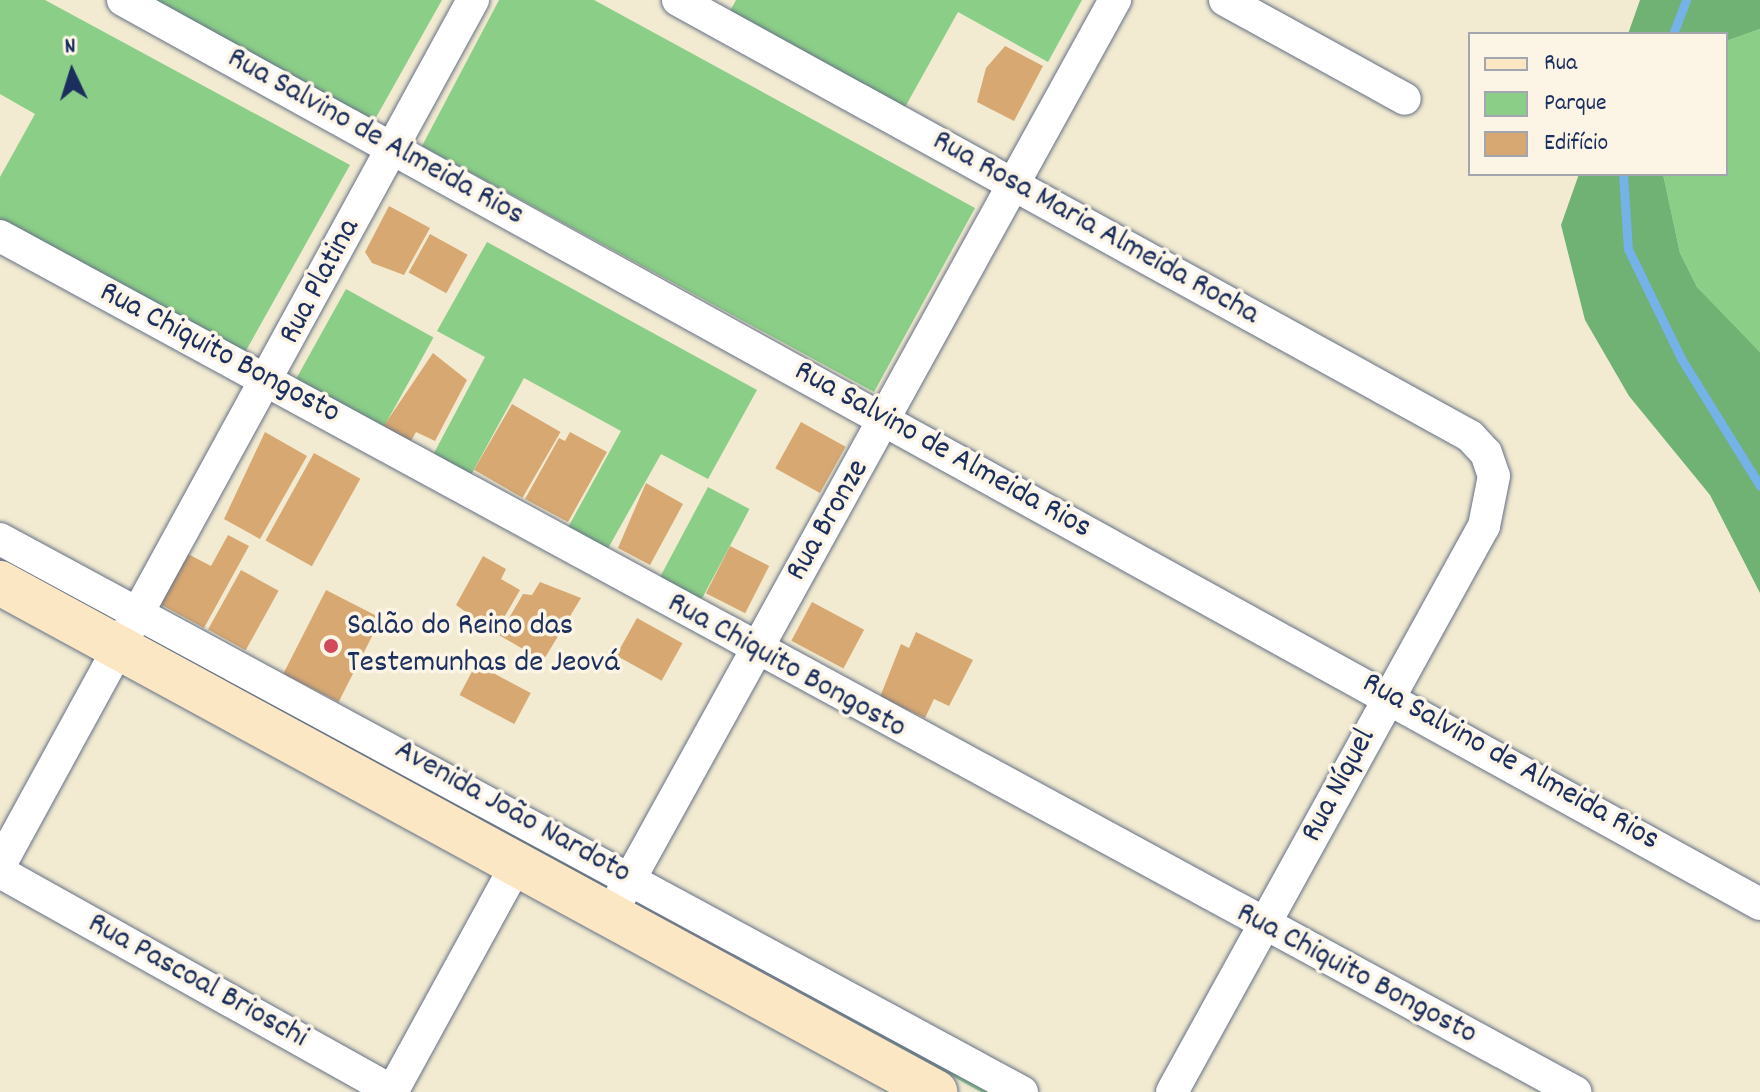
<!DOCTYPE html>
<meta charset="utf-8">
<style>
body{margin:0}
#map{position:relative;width:1760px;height:1092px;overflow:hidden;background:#f2ebd1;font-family:Dekko,sans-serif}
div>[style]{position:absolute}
.green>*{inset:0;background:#8bce87;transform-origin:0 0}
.forest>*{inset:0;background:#70b174}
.stream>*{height:9px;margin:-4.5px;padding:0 4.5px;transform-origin:4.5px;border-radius:4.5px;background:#74b2e7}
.building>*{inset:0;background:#d7a872;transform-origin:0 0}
.roads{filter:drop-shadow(0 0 2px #667186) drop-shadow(0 0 2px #667186)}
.street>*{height:32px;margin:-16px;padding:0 16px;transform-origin:16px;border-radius:16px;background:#fff}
.secondary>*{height:44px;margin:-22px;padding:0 22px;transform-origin:22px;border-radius:22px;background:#fbe7c3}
.dots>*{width:22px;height:22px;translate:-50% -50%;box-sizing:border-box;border:4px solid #fcf5e5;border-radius:50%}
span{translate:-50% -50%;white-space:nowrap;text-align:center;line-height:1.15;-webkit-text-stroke:7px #fcf5e5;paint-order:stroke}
.street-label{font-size:32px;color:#1b2f5e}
.poi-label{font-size:32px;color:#1b2f5e}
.left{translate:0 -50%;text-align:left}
.legend{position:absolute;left:1468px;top:32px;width:260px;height:144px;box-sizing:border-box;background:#fcf5e5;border:2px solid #a2a6af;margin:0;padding:10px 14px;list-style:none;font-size:24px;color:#1b2f5e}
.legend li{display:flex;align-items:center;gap:16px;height:40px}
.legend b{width:40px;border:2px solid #a2a6af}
.north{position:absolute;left:32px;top:32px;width:80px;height:80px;-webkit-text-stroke:6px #fcf5e5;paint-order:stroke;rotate:356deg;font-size:22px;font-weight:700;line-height:32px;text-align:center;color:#1b2f5e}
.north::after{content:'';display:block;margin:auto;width:28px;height:36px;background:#1b2f5e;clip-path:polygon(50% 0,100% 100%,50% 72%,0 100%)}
</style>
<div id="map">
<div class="green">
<div style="clip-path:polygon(0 0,45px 0,350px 165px,243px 356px,0 221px,0 177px,35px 114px,0 94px)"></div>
<div style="clip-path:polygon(152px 0,442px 0,374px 121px)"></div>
<div style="clip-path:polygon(499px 0,594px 0,975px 208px,874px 392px,422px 146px)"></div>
<div style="clip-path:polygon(736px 0,1082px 0,1048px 62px,958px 12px,904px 109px,728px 15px)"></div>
<div style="clip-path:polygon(1760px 29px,1760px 352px,1697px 287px,1680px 253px,1663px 174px,1726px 174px,1726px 41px)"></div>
<div style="clip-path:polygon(487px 242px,757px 390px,708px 479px,661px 454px,606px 552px,566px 531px,621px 431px,524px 378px,471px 475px,433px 455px,485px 357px,437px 331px)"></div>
<div style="left:346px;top:289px;width:100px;height:103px;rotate:29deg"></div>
<div style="left:708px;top:487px;width:47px;height:106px;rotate:28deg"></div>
<div style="clip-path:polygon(138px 630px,609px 884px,606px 890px,139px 637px)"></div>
<div style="clip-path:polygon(637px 901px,997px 1092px,981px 1092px)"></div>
</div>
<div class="forest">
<div style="clip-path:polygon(1640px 0,1760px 0,1760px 29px,1726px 41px,1726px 34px,1628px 34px)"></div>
<div style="clip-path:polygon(1579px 174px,1663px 174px,1680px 253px,1697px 287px,1760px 352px,1760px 593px,1710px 495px,1629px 396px,1585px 320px,1561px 225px)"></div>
</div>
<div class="stream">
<div style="left:1673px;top:34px;width:36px;rotate:-69deg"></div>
<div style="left:1623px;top:174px;width:75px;rotate:86.2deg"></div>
<div style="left:1628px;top:249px;width:123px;rotate:64.1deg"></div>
<div style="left:1682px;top:360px;width:148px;rotate:58.2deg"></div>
</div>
<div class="building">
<div style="clip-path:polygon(1005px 46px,1043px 66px,1014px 121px,977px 102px,986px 68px)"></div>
<div style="clip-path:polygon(389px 206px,430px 228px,404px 275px,372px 263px,365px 252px)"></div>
<div style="left:430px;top:234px;width:43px;height:44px;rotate:29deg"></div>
<div style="clip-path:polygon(433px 353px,467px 380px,435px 441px,416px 432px,411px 441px,383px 427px)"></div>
<div style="left:512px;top:404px;width:56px;height:76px;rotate:30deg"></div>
<div style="left:801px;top:422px;width:51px;height:53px;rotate:29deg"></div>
<div style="clip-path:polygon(265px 432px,307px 456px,260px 539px,224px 519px)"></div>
<div style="clip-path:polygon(570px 432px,607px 452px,568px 522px,525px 499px,559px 438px,565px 441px)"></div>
<div style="left:314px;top:453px;width:53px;height:100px;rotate:29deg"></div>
<div style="clip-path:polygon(646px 483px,683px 504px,650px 565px,618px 548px)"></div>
<div style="clip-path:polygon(228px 535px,249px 546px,204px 628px,160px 604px,188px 554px,211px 566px)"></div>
<div style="left:730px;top:546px;width:44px;height:53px;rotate:27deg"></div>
<div style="clip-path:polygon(483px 556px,506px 569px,501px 579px,520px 590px,495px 633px,456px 605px)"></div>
<div style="left:241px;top:570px;width:43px;height:68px;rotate:29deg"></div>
<div style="clip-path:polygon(540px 582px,581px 598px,543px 661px,499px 635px,523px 594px,532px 595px)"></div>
<div style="left:326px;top:590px;width:62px;height:94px;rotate:27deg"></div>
<div style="left:812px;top:602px;width:59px;height:44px;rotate:28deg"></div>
<div style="left:637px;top:618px;width:52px;height:43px;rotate:29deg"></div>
<div style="clip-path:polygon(916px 632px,973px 660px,949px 706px,934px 699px,925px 718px,880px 697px,901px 644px,909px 648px)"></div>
<div style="left:476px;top:664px;width:62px;height:35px;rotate:28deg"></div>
</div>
<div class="roads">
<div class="street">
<div style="left:123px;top:0;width:1870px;rotate:28.91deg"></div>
<div style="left:678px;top:0;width:904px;rotate:28.83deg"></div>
<div style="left:1470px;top:436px;width:23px;rotate:47deg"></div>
<div style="left:1486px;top:453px;width:24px;rotate:71deg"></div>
<div style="left:1494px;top:476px;width:51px;rotate:101.3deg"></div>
<div style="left:1484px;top:526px;width:646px;rotate:118.87deg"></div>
<div style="left:1225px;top:0;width:205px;rotate:28.8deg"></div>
<div style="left:0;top:236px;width:1793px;rotate:28.52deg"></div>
<div style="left:0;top:539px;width:1162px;rotate:28.42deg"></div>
<div style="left:0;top:865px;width:986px;rotate:-61.33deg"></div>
<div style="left:0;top:872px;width:451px;rotate:29.2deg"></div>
<div style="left:620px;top:897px;width:1025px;rotate:-61.11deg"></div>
<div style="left:392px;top:1092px;width:260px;rotate:-61.3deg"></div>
</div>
<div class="secondary">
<div style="left:0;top:583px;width:1065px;rotate:28.56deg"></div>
</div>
</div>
<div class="dots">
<div style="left:331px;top:646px;background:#d1495b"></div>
</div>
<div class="street-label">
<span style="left:375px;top:138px;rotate:29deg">Rua Salvino de Almeida Rios</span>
<span style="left:1095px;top:229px;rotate:29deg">Rua Rosa Maria Almeida Rocha</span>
<span style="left:321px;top:282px;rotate:-62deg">Rua Platina</span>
<span style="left:219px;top:354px;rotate:28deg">Rua Chiquito Bongosto</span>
<span style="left:942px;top:451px;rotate:29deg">Rua Salvino de Almeida Rios</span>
<span style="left:829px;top:521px;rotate:-60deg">Rua Bronze</span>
<span style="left:786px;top:667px;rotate:29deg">Rua Chiquito Bongosto</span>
<span style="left:1510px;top:763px;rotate:29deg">Rua Salvino de Almeida Rios</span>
<span style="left:1340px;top:786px;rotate:-62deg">Rua Níquel</span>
<span style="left:512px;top:813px;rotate:29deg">Avenida João Nardoto</span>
<span style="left:1356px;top:975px;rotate:28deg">Rua Chiquito Bongosto</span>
<span style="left:197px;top:982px;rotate:29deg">Rua Pascoal Brioschi</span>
</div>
<div class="poi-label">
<span class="left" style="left:347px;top:646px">Salão do Reino das<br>Testemunhas de Jeová</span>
</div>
<ul class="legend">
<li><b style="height:10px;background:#fbe7c3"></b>Rua</li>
<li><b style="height:22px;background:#8bce87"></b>Parque</li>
<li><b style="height:22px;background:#d7a872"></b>Edifício</li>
</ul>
<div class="north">N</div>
</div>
